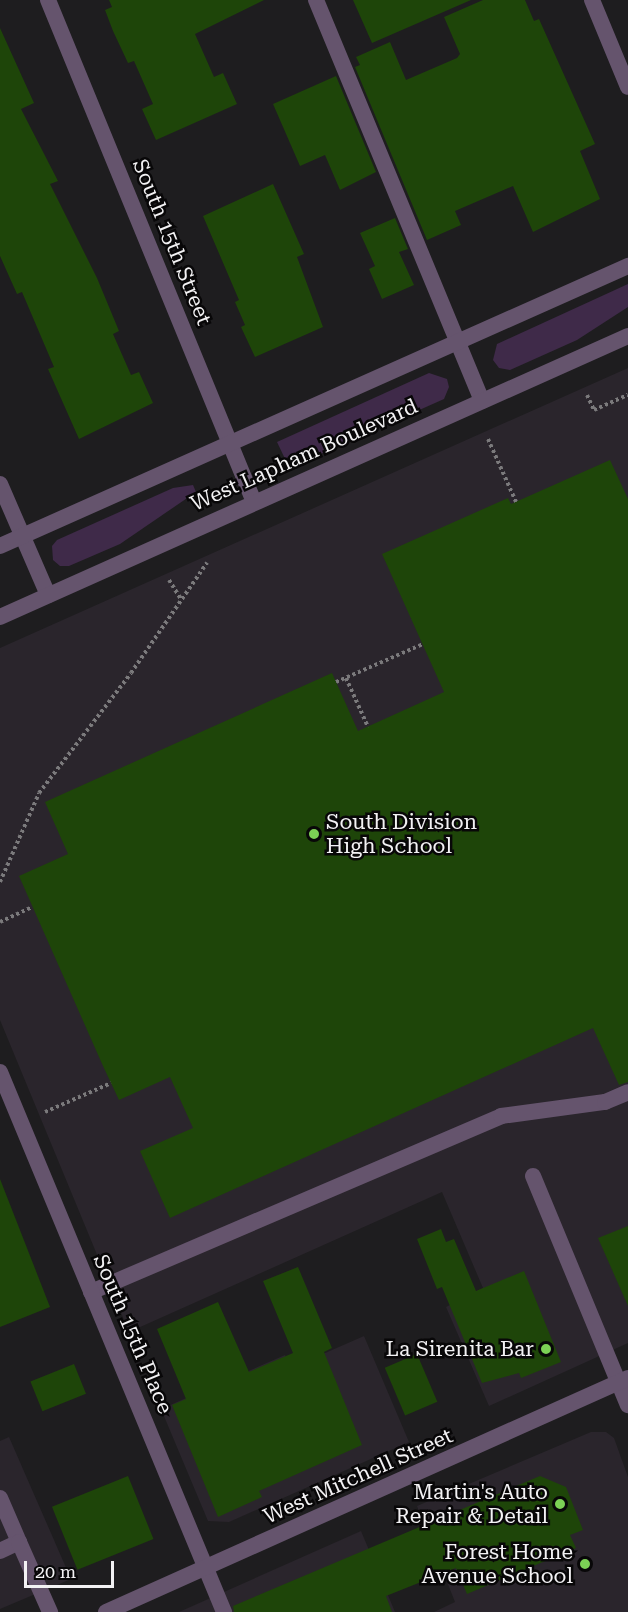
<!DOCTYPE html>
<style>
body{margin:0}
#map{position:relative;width:628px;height:1612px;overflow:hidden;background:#1e1d1f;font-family:"Roboto Serif",serif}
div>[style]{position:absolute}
.built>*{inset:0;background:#2a252c}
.green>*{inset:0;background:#3f2a49}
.building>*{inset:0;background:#1e4509;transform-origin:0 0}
.path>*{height:4px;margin-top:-2px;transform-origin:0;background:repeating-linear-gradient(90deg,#7b7a7c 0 3px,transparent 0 6px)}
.service>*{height:16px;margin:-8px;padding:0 8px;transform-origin:8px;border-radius:8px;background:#65546d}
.minor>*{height:16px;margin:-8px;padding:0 8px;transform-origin:8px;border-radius:8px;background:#65546d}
.tertiary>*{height:16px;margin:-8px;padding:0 8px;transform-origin:8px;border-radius:8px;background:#65546d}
.dots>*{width:16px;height:16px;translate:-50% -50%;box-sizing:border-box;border:3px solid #080708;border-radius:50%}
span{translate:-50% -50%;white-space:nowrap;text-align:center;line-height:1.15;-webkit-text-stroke:5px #080708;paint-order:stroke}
.street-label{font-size:21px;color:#f3f2f4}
.poi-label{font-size:21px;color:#f3f2f4}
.left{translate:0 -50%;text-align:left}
.right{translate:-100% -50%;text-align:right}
.scale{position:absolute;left:24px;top:1561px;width:90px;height:27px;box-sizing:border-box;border:3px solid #f3f2f4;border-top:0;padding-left:8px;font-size:18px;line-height:21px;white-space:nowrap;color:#f3f2f4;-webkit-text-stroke:4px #080708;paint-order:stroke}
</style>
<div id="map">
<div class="built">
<div style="clip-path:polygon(628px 368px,628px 1343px,489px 1406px,446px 1307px,483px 1288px,442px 1192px,129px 1332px,0 1020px,0 648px)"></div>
<div style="clip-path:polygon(364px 1336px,409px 1442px,229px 1522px,208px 1521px,161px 1409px,285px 1355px,291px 1368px)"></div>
<div style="clip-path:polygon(591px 1432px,606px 1432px,614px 1438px,628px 1477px,628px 1612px,434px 1612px,455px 1602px,417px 1506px)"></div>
<div style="clip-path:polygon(9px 1437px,71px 1579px,0 1609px,0 1441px)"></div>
<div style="clip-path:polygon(361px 1531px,395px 1612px,179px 1612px)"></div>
</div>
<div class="green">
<div style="clip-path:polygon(628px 284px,628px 307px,577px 340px,510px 370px,499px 368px,493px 360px,497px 344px)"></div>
<div style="clip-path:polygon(429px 373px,447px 379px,449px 387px,444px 399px,307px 460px,287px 463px,277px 442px)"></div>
<div style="clip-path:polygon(193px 485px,196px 492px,120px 544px,69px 566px,60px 566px,53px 560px,52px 546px,57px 540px,173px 488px)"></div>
</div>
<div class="building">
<div style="clip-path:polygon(109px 0,264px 0,195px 34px,214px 77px,223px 73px,237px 104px,156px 140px,142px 109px,153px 104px,134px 61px,128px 63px,113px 31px,105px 10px,112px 7px)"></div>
<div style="clip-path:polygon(353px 0,471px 0,372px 43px)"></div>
<div style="clip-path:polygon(483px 0,525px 0,534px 21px,539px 19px,595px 144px,580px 151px,600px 199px,533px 232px,513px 186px,455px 211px,461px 225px,427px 240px,355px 67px,360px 65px,356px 57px,390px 42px,406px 80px,457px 58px,460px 54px,444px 17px)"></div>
<div style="clip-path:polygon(0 28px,34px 103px,21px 109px,58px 181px,50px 184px,97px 278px,119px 331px,113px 334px,131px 375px,139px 372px,153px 403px,79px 439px,48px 369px,54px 367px,22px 292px,17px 294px,0 256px)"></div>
<div style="clip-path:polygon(336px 76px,376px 172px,340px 190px,325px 155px,300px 166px,273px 104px)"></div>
<div style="clip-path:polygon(273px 184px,304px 254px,297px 257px,323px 327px,255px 357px,241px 327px,245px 325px,235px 302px,239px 300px,203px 216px)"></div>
<div style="clip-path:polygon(395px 218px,408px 249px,399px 252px,414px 285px,382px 299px,369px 269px,375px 266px,360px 233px)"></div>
<div style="clip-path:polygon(610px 460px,628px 499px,628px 1082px,619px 1085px,593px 1028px,170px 1218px,140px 1151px,193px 1128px,170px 1077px,119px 1100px,103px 1066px,19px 876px,68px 854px,45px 802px,332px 673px,358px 731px,444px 692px,382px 554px,508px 498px,511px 504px)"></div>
<div style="clip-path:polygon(0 1179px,50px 1307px,0 1327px)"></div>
<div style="clip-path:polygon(628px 1226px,628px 1306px,598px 1238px)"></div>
<div style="clip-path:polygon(441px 1229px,446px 1242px,454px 1239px,476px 1291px,524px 1271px,561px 1362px,521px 1378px,519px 1373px,482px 1383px,442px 1287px,437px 1289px,417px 1239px)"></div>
<div style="clip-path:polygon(298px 1267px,332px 1348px,324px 1352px,362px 1445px,259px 1491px,262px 1497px,218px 1517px,172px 1405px,186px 1399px,157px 1329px,218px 1302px,249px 1372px,293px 1353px,263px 1281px)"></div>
<div style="left:417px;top:1354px;width:52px;height:35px;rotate:67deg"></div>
<div style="left:74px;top:1364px;width:32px;height:47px;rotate:68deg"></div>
<div style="left:128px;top:1476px;width:68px;height:82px;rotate:68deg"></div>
<div style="clip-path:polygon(540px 1476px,566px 1487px,583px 1530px,570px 1535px,576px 1548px,467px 1594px,456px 1568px,386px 1596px,392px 1612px,234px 1612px,233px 1606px)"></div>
</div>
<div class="path">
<div style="left:587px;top:395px;width:17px;rotate:65deg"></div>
<div style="left:594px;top:410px;width:37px;rotate:-24deg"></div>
<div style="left:488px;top:439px;width:69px;rotate:66deg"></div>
<div style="left:169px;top:580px;width:22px;rotate:58deg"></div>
<div style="left:346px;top:678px;width:54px;rotate:65.8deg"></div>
<div style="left:336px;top:682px;width:95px;rotate:-23.6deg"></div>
<div style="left:0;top:882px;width:97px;rotate:-66.3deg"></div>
<div style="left:39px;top:793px;width:151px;rotate:-52.5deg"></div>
<div style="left:131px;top:673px;width:134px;rotate:-55.4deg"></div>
<div style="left:0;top:922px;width:35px;rotate:-25deg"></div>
<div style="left:45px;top:1112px;width:72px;rotate:-23.7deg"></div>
</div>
<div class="service">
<div style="left:316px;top:0;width:434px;rotate:67.5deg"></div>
<div style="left:0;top:484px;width:121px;rotate:66.6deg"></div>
<div style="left:91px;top:1292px;width:446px;rotate:-23.2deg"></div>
<div style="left:501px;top:1116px;width:105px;rotate:-7.7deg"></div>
<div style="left:605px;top:1102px;width:25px;rotate:-23deg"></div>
<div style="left:0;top:1498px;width:48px;rotate:66.6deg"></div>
<div style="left:19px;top:1542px;width:21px;rotate:155deg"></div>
<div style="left:19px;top:1542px;width:77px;rotate:66.1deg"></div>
</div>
<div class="minor">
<div style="left:48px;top:0;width:543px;rotate:67.69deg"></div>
<div style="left:592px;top:0;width:94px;rotate:67.5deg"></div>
<div style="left:0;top:1072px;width:585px;rotate:67.47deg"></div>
<div style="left:533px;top:1176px;width:248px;rotate:67.5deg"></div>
</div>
<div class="tertiary">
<div style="left:0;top:546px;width:688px;rotate:-24.03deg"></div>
<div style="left:0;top:617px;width:688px;rotate:-24.11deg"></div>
<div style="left:106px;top:1612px;width:572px;rotate:-24.15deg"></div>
</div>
<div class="dots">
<div style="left:314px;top:834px;background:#7cd155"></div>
<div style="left:546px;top:1349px;background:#7cd155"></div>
<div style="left:560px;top:1504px;background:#7cd155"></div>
<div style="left:585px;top:1564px;background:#7cd155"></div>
</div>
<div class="street-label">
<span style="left:172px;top:242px;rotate:68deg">South 15th Street</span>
<span style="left:304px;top:455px;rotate:-24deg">West Lapham Boulevard</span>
<span style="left:133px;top:1334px;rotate:67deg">South 15th Place</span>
<span style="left:358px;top:1476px;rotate:-24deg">West Mitchell Street</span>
</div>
<div class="poi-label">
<span class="left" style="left:326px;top:834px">South Division<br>High School</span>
<span class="right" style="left:534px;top:1349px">La Sirenita Bar</span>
<span class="right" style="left:548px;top:1504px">Martin's Auto<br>Repair &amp; Detail</span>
<span class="right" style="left:573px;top:1564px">Forest Home<br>Avenue School</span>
</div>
<div class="scale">20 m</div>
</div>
